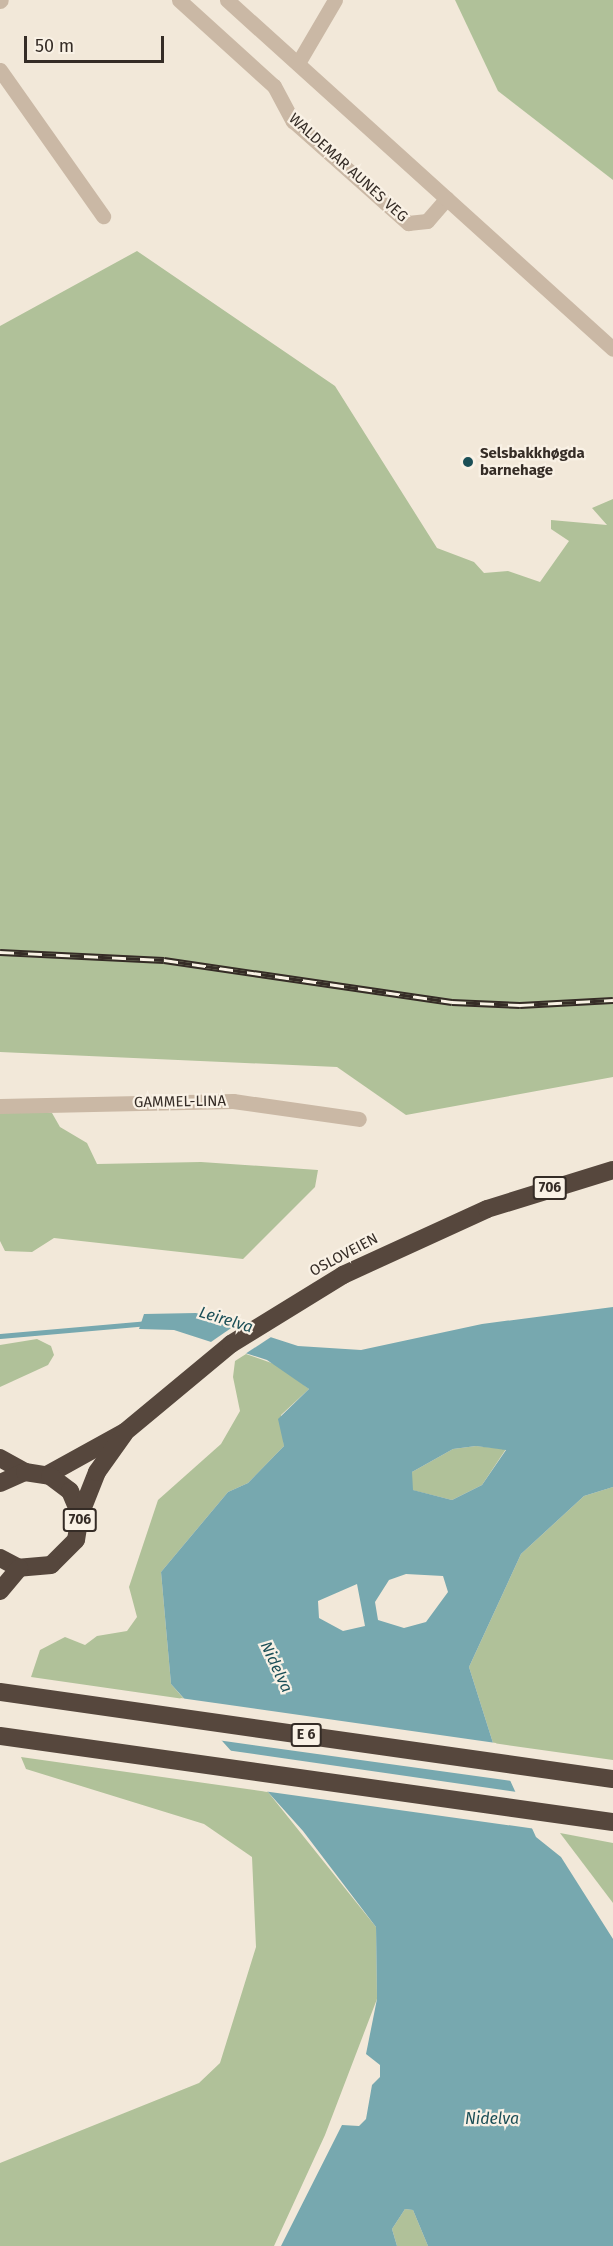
<!DOCTYPE html>
<meta charset="utf-8">
<style>
body{margin:0}
#map{position:relative;width:613px;height:2246px;overflow:hidden;background:#f2e8d9;font-family:"Fira Sans",sans-serif}
div>[style]{position:absolute}
.green>*{inset:0;background:#b0c199}
.water>*{inset:0;background:#77a8af}
.pier>*{inset:0;background:#f2e8d9}
.stream>*{height:5px;margin:-2.5px;padding:0 2.5px;transform-origin:2.5px;border-radius:2.5px;background:#77a8af}
.street>*{height:15px;margin:-7.5px;padding:0 7.5px;transform-origin:7.5px;border-radius:7.5px;background:#cab8a5}
.highway>*{height:18px;margin:-9px;padding:0 9px;transform-origin:9px;border-radius:9px;background:#56473d}
.rail>*{height:7px;margin-top:-3.5px;transform-origin:0;background:repeating-linear-gradient(90deg,#f9f1e5 0 14px,#352c26 0 28px);box-sizing:border-box;border-block:2px solid #352c26}
.dots>*{width:16px;height:16px;translate:-50% -50%;box-sizing:border-box;border:3px solid #f9f1e5;border-radius:50%}
span{translate:-50% -50%;white-space:nowrap;text-align:center;line-height:1.15;-webkit-text-stroke:4.5px #f9f1e5;paint-order:stroke}
.shield-label span{padding:2px 4px;background:#f9f1e5;border:2px solid;border-radius:4px;-webkit-text-stroke-width:0}
.shield-label{font-size:14px;color:#352c26;font-weight:700}
.street-label{font-size:15px;color:#352c26}
.poi-label{font-size:15px;color:#352c26;font-weight:700}
.left{translate:0 -50%;text-align:left}
.water-label{font-size:16px;color:#1b4f57;font-style:italic}
.scale{position:absolute;left:24px;top:36px;width:140px;height:27px;box-sizing:border-box;border:3px solid #352c26;border-top:0;padding-left:8px;font-size:18px;line-height:21px;white-space:nowrap;color:#352c26;-webkit-text-stroke:4px #f9f1e5;paint-order:stroke}
</style>
<div id="map">
<div class="green">
<div style="clip-path:polygon(455px 0,613px 0,613px 180px,498px 91px)"></div>
<div style="clip-path:polygon(137px 251px,335px 386px,437px 548px,474px 562px,484px 573px,508px 571px,540px 582px,569px 541px,551px 529px,551px 520px,607px 525px,592px 508px,613px 499px,613px 1077px,406px 1115px,337px 1067px,0 1052px,0 326px)"></div>
<div style="clip-path:polygon(0 1113px,52px 1113px,60px 1127px,87px 1143px,97px 1164px,201px 1162px,318px 1170px,315px 1187px,243px 1259px,54px 1238px,32px 1252px,5px 1251px,0 1241px)"></div>
<div style="clip-path:polygon(37px 1339px,51px 1346px,54px 1355px,48px 1365px,0 1387px,0 1345px)"></div>
<div style="clip-path:polygon(246px 1354px,280px 1366px,309px 1389px,281px 1415px,284px 1446px,248px 1483px,228px 1492px,161px 1572px,171px 1684px,184px 1699px,31px 1677px,40px 1650px,65px 1637px,85px 1645px,97px 1636px,127px 1631px,137px 1617px,129px 1587px,158px 1500px,221px 1444px,240px 1411px,233px 1377px,235px 1361px)"></div>
<div style="clip-path:polygon(476px 1446px,506px 1449px,482px 1485px,452px 1500px,412px 1490px,412px 1472px,453px 1449px)"></div>
<div style="clip-path:polygon(613px 1487px,613px 1760px,493px 1743px,469px 1667px,521px 1554px,584px 1496px)"></div>
<div style="clip-path:polygon(21px 1757px,268px 1792px,376px 1927px,377px 1999px,325px 2135px,274px 2246px,0 2246px,0 2163px,199px 2083px,220px 2063px,256px 1947px,252px 1857px,204px 1824px,26px 1769px)"></div>
<div style="clip-path:polygon(560px 1833px,613px 1843px,613px 1903px)"></div>
<div style="clip-path:polygon(405px 2209px,413px 2210px,428px 2246px,397px 2246px,392px 2229px)"></div>
</div>
<div class="water">
<div style="clip-path:polygon(evenodd,613px 1307px,613px 1487px,584px 1496px,521px 1554px,469px 1667px,493px 1743px,536px 1837px,561px 1857px,613px 1939px,613px 2246px,428px 2246px,413px 2210px,405px 2209px,392px 2229px,397px 2246px,281px 2246px,342px 2125px,359px 2126px,366px 2119px,372px 2085px,380px 2077px,380px 2065px,366px 2054px,377px 1999px,376px 1927px,303px 1831px,171px 1684px,161px 1572px,228px 1492px,248px 1483px,284px 1446px,278px 1419px,309px 1389px,267px 1360px,174px 1330px,139px 1329px,144px 1314px,196px 1313px,298px 1346px,361px 1350px,482px 1324px,613px 1307px,476px 1446px,506px 1450px,482px 1485px,452px 1500px,413px 1490px,412px 1472px,453px 1449px,476px 1446px,613px 1307px,406px 1574px,443px 1576px,448px 1592px,426px 1622px,404px 1628px,378px 1620px,375px 1602px,389px 1580px,406px 1574px,613px 1307px,357px 1584px,365px 1626px,343px 1631px,319px 1618px,318px 1601px,357px 1584px)"></div>
</div>
<div class="pier">
<div style="clip-path:polygon(237px 1324px,271px 1337px,242px 1356px,208px 1344px)"></div>
<div style="clip-path:polygon(180px 1698px,496px 1743px,512px 1781px,217px 1740px)"></div>
<div style="clip-path:polygon(226px 1750px,517px 1792px,536px 1829px,263px 1791px)"></div>
</div>
<div class="stream">
<div style="left:0;top:1336px;width:149px;rotate:-5deg"></div>
</div>
<div class="street">
<div style="left:179px;top:0;width:128px;rotate:42.2deg"></div>
<div style="left:274px;top:86px;width:40px;rotate:62deg"></div>
<div style="left:293px;top:121px;width:154px;rotate:41.6deg"></div>
<div style="left:408px;top:223px;width:19px;rotate:-6deg"></div>
<div style="left:427px;top:221px;width:30px;rotate:-49deg"></div>
<div style="left:227px;top:0;width:520px;rotate:42.12deg"></div>
<div style="left:0;top:1px;width:1px;rotate:-45deg"></div>
<div style="left:298px;top:63px;width:73px;rotate:-59.6deg"></div>
<div style="left:0;top:70px;width:179px;rotate:54.8deg"></div>
<div style="left:0;top:1106px;width:233px;rotate:-1.2deg"></div>
<div style="left:233px;top:1101px;width:127px;rotate:8.1deg"></div>
</div>
<div class="highway">
<div style="left:0;top:1458px;width:29px;rotate:29deg"></div>
<div style="left:47px;top:1475px;width:89px;rotate:-28.9deg"></div>
<div style="left:125px;top:1432px;width:138px;rotate:-39.7deg"></div>
<div style="left:231px;top:1344px;width:132px;rotate:-31.6deg"></div>
<div style="left:343px;top:1275px;width:158px;rotate:-24.6deg"></div>
<div style="left:487px;top:1209px;width:132px;rotate:-17.2deg"></div>
<div style="left:0;top:1483px;width:27px;rotate:-24deg"></div>
<div style="left:25px;top:1472px;width:25px;rotate:9deg"></div>
<div style="left:50px;top:1476px;width:25px;rotate:37deg"></div>
<div style="left:70px;top:1491px;width:26px;rotate:67deg"></div>
<div style="left:80px;top:1515px;width:25px;rotate:99deg"></div>
<div style="left:76px;top:1540px;width:35px;rotate:135deg"></div>
<div style="left:51px;top:1565px;width:32px;rotate:175deg"></div>
<div style="left:19px;top:1568px;width:21px;rotate:-152deg"></div>
<div style="left:80px;top:1515px;width:46px;rotate:-68.4deg"></div>
<div style="left:97px;top:1472px;width:47px;rotate:-54.6deg"></div>
<div style="left:0;top:1591px;width:30px;rotate:-50deg"></div>
<div style="left:0;top:1692px;width:619px;rotate:8.08deg"></div>
<div style="left:0;top:1736px;width:619px;rotate:7.99deg"></div>
</div>
<div class="rail">
<div style="left:0;top:952px;width:164px;rotate:2.8deg"></div>
<div style="left:164px;top:960px;width:291px;rotate:8.3deg"></div>
<div style="left:452px;top:1002px;width:68px;rotate:2.5deg"></div>
<div style="left:520px;top:1005px;width:93px;rotate:-3.1deg"></div>
</div>
<div class="dots">
<div style="left:468px;top:462px;background:#1b4f57"></div>
</div>
<div class="shield-label">
<span style="left:550px;top:1188px">706</span>
<span style="left:80px;top:1520px">706</span>
<span style="left:306px;top:1735px">E 6</span>
</div>
<div class="street-label">
<span style="left:348px;top:168px;rotate:42deg">WALDEMAR AUNES VEG</span>
<span style="left:180px;top:1102px;rotate:-1deg">GAMMEL-LINA</span>
<span style="left:344px;top:1255px;rotate:-28deg">OSLOVEIEN</span>
</div>
<div class="poi-label">
<span class="left" style="left:480px;top:462px">Selsbakkhøgda<br>barnehage</span>
</div>
<div class="water-label">
<span style="left:226px;top:1320px;rotate:17deg">Leirelva</span>
<span style="left:276px;top:1667px;rotate:65deg">Nidelva</span>
<span style="left:492px;top:2119px">Nidelva</span>
</div>
<div class="scale">50 m</div>
</div>
